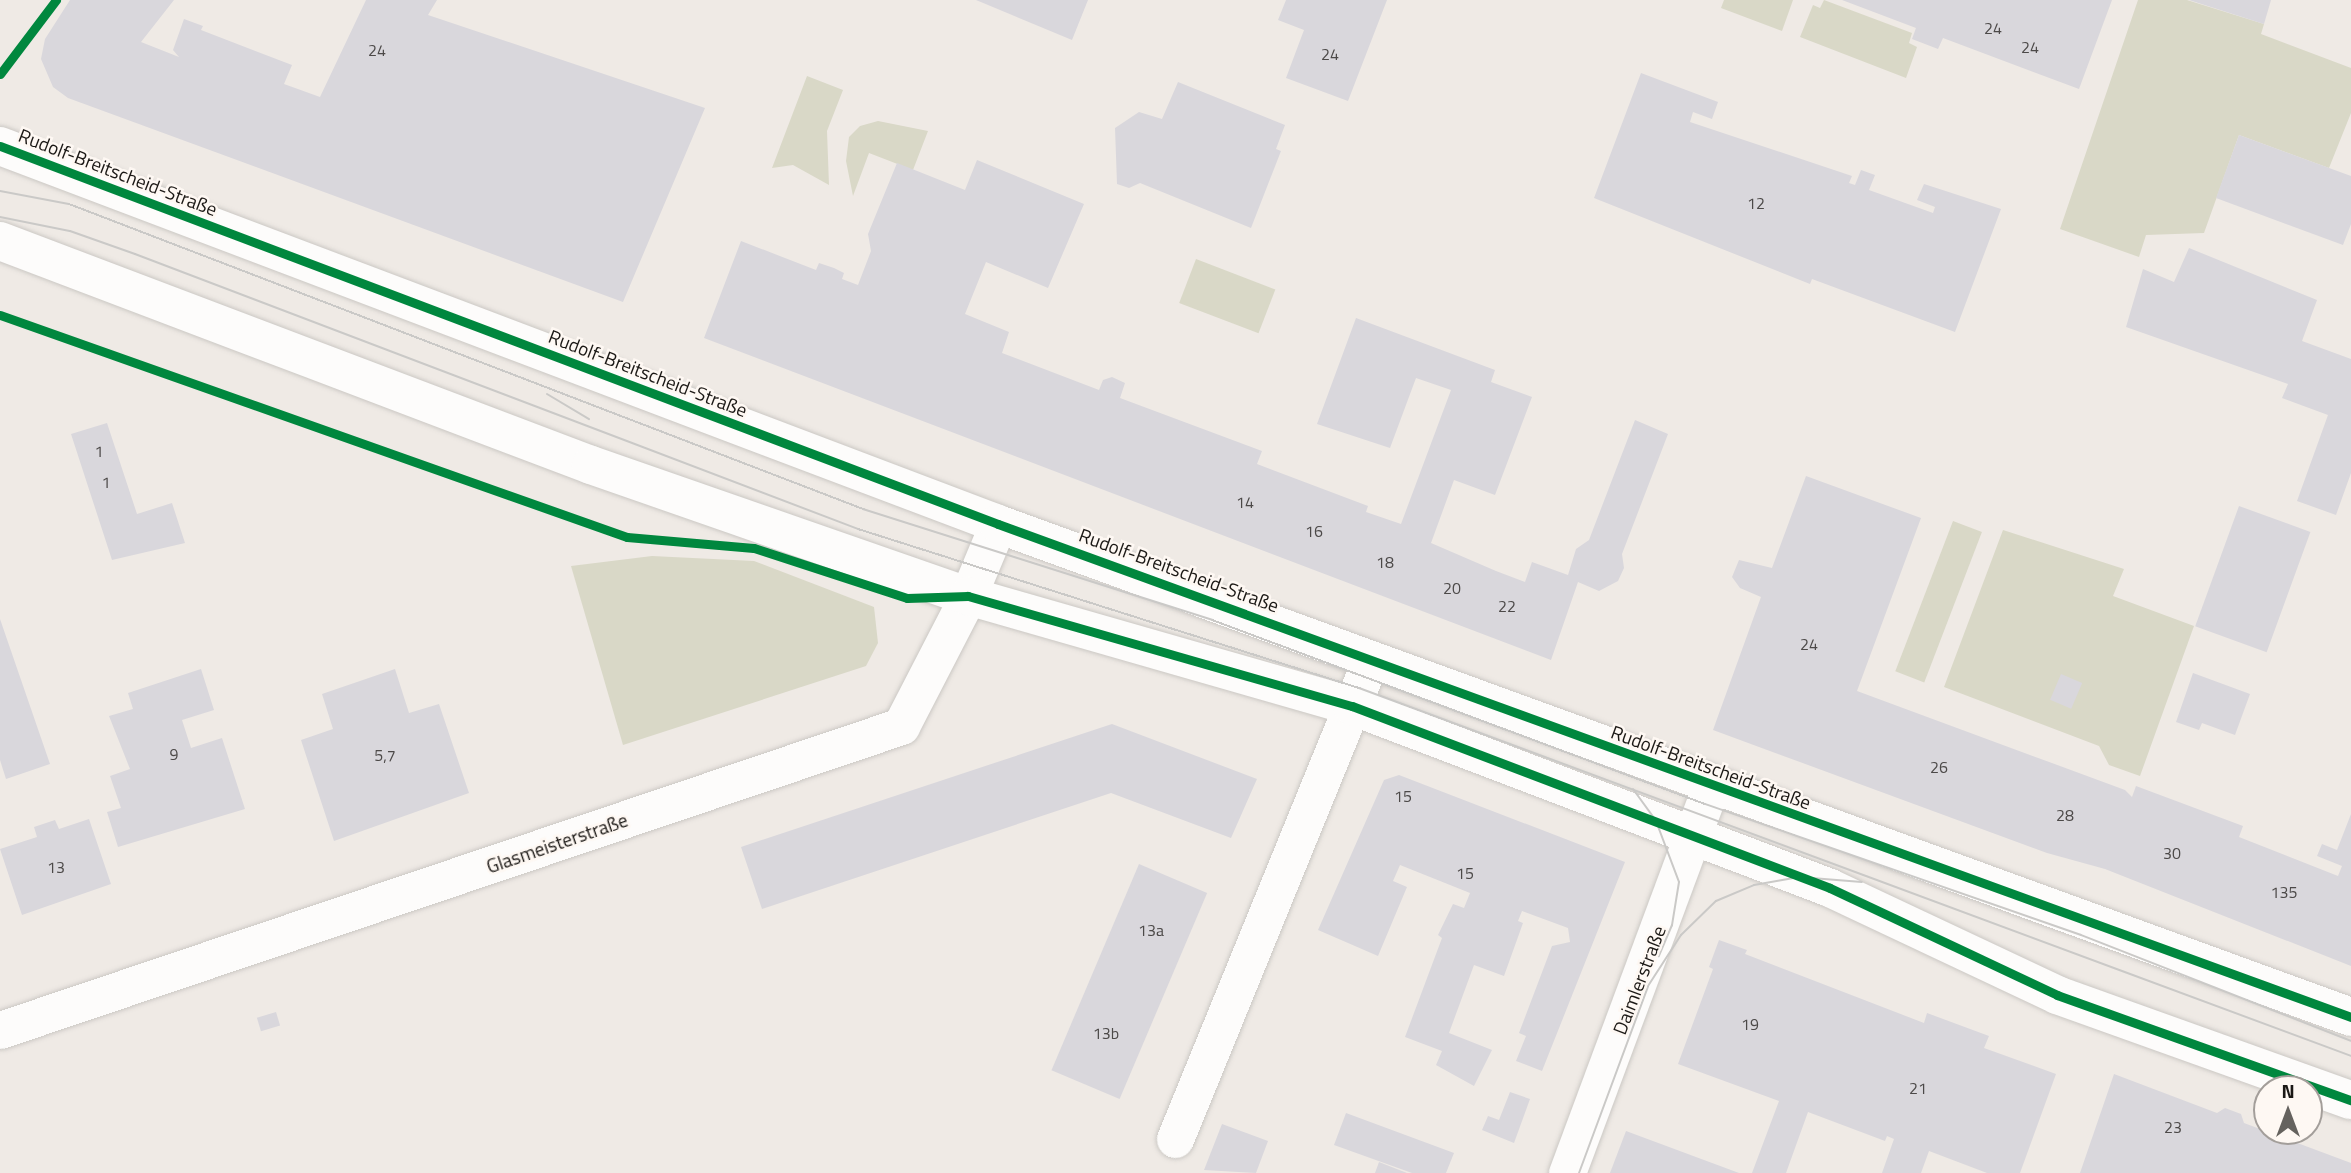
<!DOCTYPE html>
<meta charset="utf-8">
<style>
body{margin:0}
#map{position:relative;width:2351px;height:1173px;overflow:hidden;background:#efeae5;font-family:"Titillium Web",sans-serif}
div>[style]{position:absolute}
.green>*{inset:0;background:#d9d8c7;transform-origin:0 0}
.building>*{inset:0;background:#d9d7dc;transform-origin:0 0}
.roads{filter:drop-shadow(0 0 2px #cbc8c4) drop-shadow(0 0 2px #cbc8c4)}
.minor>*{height:37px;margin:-18.5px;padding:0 18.5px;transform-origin:18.5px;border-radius:18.5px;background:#fdfcfb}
.tertiary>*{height:38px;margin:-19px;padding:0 19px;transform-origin:19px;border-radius:19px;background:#fdfcfb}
.tram>*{height:2px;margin:-1px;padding:0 1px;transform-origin:1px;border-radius:1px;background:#cac9c7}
.cycleway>*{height:9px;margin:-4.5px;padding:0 4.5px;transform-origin:4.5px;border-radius:4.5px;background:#00873e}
span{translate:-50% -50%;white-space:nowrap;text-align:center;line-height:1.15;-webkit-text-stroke:5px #fef8f3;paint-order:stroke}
.number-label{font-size:16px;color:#4c4948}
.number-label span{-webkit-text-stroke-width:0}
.street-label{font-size:19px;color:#1b1815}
.north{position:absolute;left:2253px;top:1075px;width:70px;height:70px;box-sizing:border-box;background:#fef8f3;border:2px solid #a39e9a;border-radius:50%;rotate:0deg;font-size:19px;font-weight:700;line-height:28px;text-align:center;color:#1b1815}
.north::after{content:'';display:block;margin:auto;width:24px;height:32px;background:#65625e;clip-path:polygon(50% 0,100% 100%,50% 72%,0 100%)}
</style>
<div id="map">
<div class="green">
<div style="clip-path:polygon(1724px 0,1793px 0,1782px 31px,1721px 8px)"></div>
<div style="clip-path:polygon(1824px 0,1912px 33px,1909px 43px,1917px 47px,1906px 78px,1800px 37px,1813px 5px,1820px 8px)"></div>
<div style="clip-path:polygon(2138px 0,2187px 0,2264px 24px,2261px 34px,2351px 68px,2351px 113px,2329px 168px,2239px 135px,2204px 233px,2146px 235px,2139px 257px,2060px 229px)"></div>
<div style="clip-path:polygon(807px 76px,843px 90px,827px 131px,829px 185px,793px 165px,772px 168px)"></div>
<div style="clip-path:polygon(878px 121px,928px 131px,913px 170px,869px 153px,853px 196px,846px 161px,849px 137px,860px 126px)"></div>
<div style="left:1196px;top:259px;width:85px;height:47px;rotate:21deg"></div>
<div style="left:1953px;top:521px;width:31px;height:161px;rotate:21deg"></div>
<div style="clip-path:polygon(2003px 530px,2124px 569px,2113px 596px,2194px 626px,2140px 776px,2109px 765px,2099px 746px,1944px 687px)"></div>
<div style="clip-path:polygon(652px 556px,754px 561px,874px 607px,878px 643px,866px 666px,623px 745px,571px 566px)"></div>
</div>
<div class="building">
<div style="clip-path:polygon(70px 0,174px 0,141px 42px,179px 57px,173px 50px,184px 19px,203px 26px,201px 30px,292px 65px,284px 84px,320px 97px,366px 0,437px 0,428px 15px,705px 108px,623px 302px,68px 98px,53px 87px,41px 59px,45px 39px)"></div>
<div style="clip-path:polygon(976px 0,1088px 0,1072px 40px)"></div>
<div style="clip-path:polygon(1286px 0,1387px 0,1348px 101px,1286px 78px,1304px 30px,1278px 20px)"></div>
<div style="clip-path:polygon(1842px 0,2112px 0,2079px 89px,1943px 38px,1938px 49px,1912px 39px,1916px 28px)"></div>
<div style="clip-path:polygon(2189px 0,2271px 0,2264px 24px)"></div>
<div style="clip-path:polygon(1641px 73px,1718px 102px,1712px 119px,1693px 112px,1690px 122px,1852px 176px,1849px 183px,1855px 185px,1861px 170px,1875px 175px,1869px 190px,1933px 213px,1935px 207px,1917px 200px,1924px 184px,2001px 209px,1955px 332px,1812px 279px,1810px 284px,1594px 198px)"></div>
<div style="clip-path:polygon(1178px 82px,1285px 125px,1276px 149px,1281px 151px,1251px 228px,1140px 183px,1129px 188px,1117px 184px,1115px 128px,1139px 112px,1162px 119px)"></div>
<div style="clip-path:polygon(2239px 135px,2351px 176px,2351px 224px,2343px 245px,2216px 198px)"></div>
<div style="clip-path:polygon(977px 160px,1084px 204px,1048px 288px,986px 262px,965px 314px,1009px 332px,1002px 353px,1099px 390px,1103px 380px,1112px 377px,1125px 383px,1120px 398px,1262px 451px,1257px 464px,1368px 506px,1366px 512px,1401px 524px,1451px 390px,1416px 378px,1390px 448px,1317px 424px,1356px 318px,1495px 370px,1491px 382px,1532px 397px,1495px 495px,1454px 480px,1431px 543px,1496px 571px,1525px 582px,1532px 562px,1568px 575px,1576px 549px,1589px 540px,1635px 420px,1668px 434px,1622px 554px,1624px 568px,1618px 581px,1599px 591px,1578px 582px,1551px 660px,704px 338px,741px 241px,816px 270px,819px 263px,834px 268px,844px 273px,842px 279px,858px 285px,871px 251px,868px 234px,897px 163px,965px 190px)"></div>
<div style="clip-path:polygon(2189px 248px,2317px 300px,2302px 341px,2351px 359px,2351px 473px,2336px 515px,2297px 501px,2328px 415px,2282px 398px,2288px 384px,2126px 327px,2143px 269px,2174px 282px)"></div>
<div style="clip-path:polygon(107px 423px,137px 514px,172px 503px,185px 543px,112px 560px,71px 434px)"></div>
<div style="clip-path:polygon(1806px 476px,1921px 518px,1857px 691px,2125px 790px,2132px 797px,2136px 786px,2243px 826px,2239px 837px,2338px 876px,2342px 866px,2317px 856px,2322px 844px,2337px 850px,2351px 814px,2351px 966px,2105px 869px,2047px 853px,1713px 730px,1761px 597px,1740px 588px,1732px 577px,1739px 560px,1772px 568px)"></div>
<div style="left:2239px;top:506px;width:76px;height:128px;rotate:20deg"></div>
<div style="clip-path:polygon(0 619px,50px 764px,6px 779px,0 760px)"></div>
<div style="clip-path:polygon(201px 669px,214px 710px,182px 720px,191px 748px,222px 738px,245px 809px,118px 847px,107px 812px,121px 808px,110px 776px,130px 769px,109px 716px,133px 709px,128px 693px)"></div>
<div style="clip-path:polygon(395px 669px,409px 713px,439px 704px,469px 793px,334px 841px,301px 740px,333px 729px,322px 694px)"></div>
<div style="clip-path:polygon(2193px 673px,2250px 694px,2235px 735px,2202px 723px,2199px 730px,2176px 722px)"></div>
<div style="left:2061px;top:674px;width:23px;height:28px;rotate:23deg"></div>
<div style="clip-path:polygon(1112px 724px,1257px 779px,1231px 838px,1111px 793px,762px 909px,741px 847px)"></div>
<div style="clip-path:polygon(1399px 775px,1625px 862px,1542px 1071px,1516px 1061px,1526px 1036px,1519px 1033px,1552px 946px,1570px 942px,1568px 928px,1522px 911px,1518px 921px,1523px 923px,1504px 976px,1474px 965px,1449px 1033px,1492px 1050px,1474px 1086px,1436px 1065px,1442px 1051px,1405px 1037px,1442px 938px,1438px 935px,1453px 904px,1464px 908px,1470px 893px,1400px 865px,1393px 881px,1407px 887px,1378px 956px,1318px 930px,1384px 780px)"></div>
<div style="clip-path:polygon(89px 819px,111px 884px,22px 915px,0 849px,37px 837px,34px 827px,55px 820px,59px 829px)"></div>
<div style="left:1139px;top:864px;width:74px;height:224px;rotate:23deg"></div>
<div style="clip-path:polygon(1719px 940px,1747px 950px,1745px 954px,1924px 1023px,1927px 1013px,1989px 1036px,1984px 1048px,2056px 1074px,2020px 1173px,1987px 1173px,1929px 1151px,1921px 1173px,1882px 1173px,1894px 1139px,1887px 1136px,1885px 1141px,1808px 1112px,1786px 1173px,1752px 1173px,1779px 1101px,1678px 1064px,1713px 969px,1709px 967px)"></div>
<div style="left:276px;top:1012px;width:14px;height:20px;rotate:73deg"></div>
<div style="clip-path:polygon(2114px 1074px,2217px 1113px,2225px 1108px,2241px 1114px,2244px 1123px,2351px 1163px,2351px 1173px,2080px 1173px)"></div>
<div style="clip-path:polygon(1510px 1092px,1530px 1099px,1514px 1143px,1482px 1130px,1488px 1116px,1499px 1120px)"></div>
<div style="clip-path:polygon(1346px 1113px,1454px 1153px,1446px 1173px,1412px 1173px,1334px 1145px)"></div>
<div style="clip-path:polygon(1222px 1124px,1268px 1141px,1256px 1173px,1204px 1170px)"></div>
<div style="clip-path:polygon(1626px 1131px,1739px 1173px,1610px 1173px)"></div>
<div style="clip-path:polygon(1379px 1162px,1407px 1173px,1375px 1173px)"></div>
</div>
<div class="roads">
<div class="minor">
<div style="left:0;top:1030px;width:951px;rotate:-18.64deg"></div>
<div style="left:901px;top:726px;width:146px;rotate:-62.7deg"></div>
<div style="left:968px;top:596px;width:78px;rotate:-67.4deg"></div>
<div style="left:1175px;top:1139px;width:518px;rotate:-67.79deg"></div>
<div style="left:1567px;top:1173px;width:413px;rotate:-69.6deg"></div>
</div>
<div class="tertiary">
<div style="left:0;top:146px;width:1067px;rotate:20.74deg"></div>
<div style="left:998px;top:524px;width:1440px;rotate:20.02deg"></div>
<div style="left:0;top:241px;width:632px;rotate:20.76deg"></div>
<div style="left:591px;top:465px;width:399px;rotate:19.2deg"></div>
<div style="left:968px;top:596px;width:399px;rotate:16deg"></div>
<div style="left:1352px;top:706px;width:511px;rotate:20.84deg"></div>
<div style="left:1830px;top:888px;width:251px;rotate:25.2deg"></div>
<div style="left:2057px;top:995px;width:312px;rotate:19.7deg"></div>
</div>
</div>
<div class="tram">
<div style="left:0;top:191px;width:70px;rotate:10.7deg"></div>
<div style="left:69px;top:204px;width:851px;rotate:21.01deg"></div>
<div style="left:863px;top:509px;width:366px;rotate:17.6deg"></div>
<div style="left:1212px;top:620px;width:526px;rotate:20.47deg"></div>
<div style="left:1705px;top:804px;width:398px;rotate:19.2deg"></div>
<div style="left:2081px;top:935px;width:290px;rotate:21.4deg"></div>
<div style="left:0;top:217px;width:71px;rotate:11.3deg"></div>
<div style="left:70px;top:231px;width:69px;rotate:19.5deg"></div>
<div style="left:135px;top:254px;width:774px;rotate:20.82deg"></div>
<div style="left:858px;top:529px;width:526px;rotate:17.61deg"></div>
<div style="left:1359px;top:688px;width:1058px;rotate:20.35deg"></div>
<div style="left:547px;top:394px;width:49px;rotate:30.8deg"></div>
<div style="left:1633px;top:789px;width:39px;rotate:54deg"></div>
<div style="left:1656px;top:821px;width:65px;rotate:69.3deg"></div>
<div style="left:1679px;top:882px;width:44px;rotate:99.2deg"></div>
<div style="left:1672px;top:925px;width:34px;rotate:113deg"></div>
<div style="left:1579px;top:1173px;width:199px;rotate:-69.7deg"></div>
<div style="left:1648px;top:986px;width:61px;rotate:-57.1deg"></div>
<div style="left:1681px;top:935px;width:49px;rotate:-44.2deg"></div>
<div style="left:1716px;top:901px;width:41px;rotate:-22.8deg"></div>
<div style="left:1754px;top:885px;width:46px;rotate:-10.1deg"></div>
<div style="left:1799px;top:877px;width:63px;rotate:4.5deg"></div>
</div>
<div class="cycleway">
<div style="left:0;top:74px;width:93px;rotate:-52.9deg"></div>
<div style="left:0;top:146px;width:1067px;rotate:20.74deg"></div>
<div style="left:998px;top:524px;width:1440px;rotate:20.02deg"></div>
<div style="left:0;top:315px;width:665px;rotate:19.5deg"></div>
<div style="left:627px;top:537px;width:127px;rotate:5deg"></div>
<div style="left:754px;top:548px;width:161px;rotate:18.1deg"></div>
<div style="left:907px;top:598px;width:61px;rotate:-1.9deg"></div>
<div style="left:968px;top:596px;width:399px;rotate:16deg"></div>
<div style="left:1352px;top:706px;width:511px;rotate:20.84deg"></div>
<div style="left:1830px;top:888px;width:251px;rotate:25.2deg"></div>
<div style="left:2057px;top:995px;width:312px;rotate:19.7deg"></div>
</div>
<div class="number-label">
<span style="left:1993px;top:28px">24</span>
<span style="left:2030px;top:47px">24</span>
<span style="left:377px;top:50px">24</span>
<span style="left:1330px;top:54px">24</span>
<span style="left:1756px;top:203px">12</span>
<span style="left:99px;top:451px">1</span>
<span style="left:106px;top:482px">1</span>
<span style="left:1245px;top:502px">14</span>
<span style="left:1314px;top:531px">16</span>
<span style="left:1385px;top:562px">18</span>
<span style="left:1452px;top:588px">20</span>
<span style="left:1507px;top:606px">22</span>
<span style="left:1809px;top:644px">24</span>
<span style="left:174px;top:754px">9</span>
<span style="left:385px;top:755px">5,7</span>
<span style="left:1939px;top:767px">26</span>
<span style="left:1403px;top:796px">15</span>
<span style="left:2065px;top:815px">28</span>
<span style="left:2172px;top:853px">30</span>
<span style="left:56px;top:867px">13</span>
<span style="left:1465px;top:873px">15</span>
<span style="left:2284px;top:892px">135</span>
<span style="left:1151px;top:930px">13a</span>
<span style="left:1750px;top:1024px">19</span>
<span style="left:1106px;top:1033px">13b</span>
<span style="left:1918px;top:1088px">21</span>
<span style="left:2173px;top:1127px">23</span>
</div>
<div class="street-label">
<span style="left:118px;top:172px;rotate:21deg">Rudolf-Breitscheid-Straße</span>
<span style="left:648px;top:373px;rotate:21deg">Rudolf-Breitscheid-Straße</span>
<span style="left:1179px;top:570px;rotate:20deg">Rudolf-Breitscheid-Straße</span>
<span style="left:1711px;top:767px;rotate:20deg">Rudolf-Breitscheid-Straße</span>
<span style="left:557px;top:843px;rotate:-19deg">Glasmeisterstraße</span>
<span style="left:1639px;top:980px;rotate:-69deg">Daimlerstraße</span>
</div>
<div class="north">N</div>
</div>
